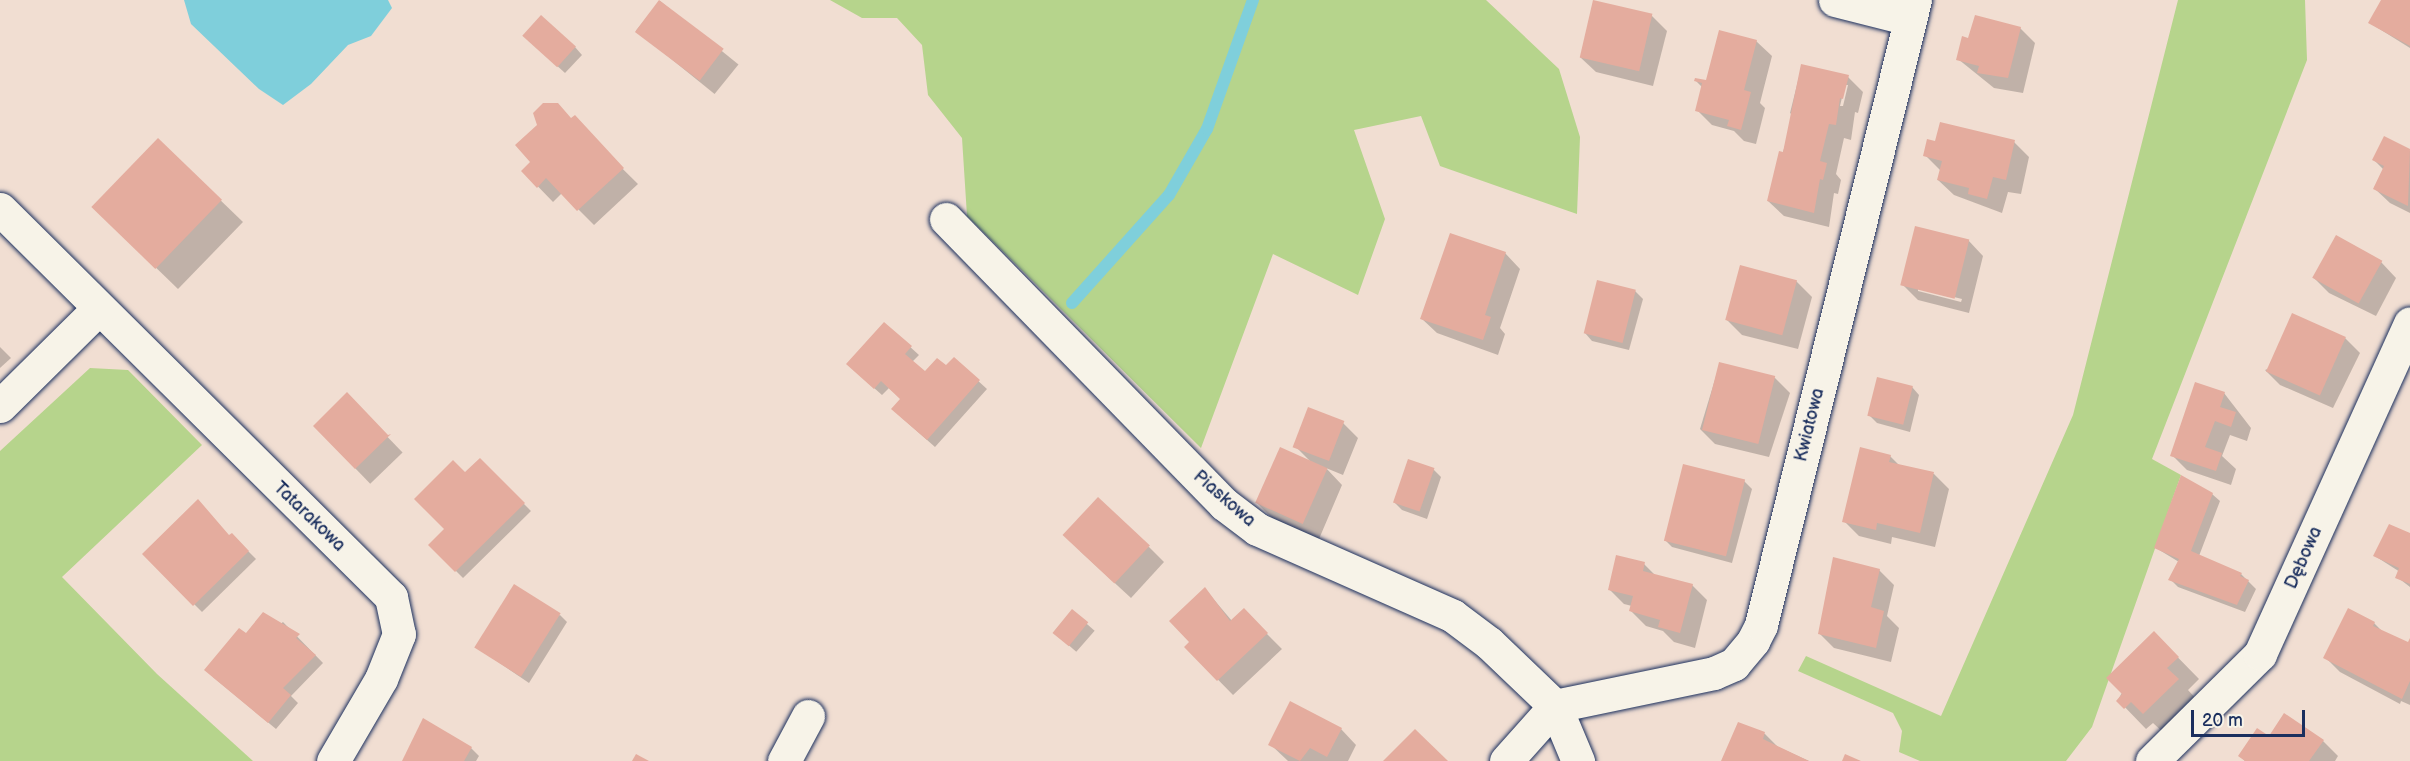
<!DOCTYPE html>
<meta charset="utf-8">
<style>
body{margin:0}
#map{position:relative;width:2410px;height:761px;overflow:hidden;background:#f1ded2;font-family:"Balsamiq Sans",sans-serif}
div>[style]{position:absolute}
.green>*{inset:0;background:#b6d48c}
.water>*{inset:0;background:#7fcfdb}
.shadow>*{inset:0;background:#0003;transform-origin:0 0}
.stream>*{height:12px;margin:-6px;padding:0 6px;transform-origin:6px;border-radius:6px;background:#7fcfdb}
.building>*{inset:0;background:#e4ac9e;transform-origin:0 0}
.roads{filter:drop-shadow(0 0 2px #1b2f5e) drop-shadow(0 0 2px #1b2f5e)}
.minor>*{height:33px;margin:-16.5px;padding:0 16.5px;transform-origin:16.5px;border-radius:16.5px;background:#f7f3e8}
span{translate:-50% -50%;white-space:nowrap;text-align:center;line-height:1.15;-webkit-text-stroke:4.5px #f7f3e8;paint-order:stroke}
.street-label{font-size:18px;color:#1b2f5e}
.scale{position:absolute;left:2191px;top:710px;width:114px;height:27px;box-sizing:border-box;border:3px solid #1b2f5e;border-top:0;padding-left:8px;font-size:18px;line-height:21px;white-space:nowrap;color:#1b2f5e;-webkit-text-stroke:4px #f7f3e8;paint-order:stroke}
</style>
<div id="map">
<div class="green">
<div style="clip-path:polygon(830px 0,1486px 0,1559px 69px,1580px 137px,1577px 214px,1440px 166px,1421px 116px,1354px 130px,1385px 219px,1358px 295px,1273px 254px,1201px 448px,967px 216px,962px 138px,928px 95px,922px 45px,897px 18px,862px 18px)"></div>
<div style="clip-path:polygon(2178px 0,2305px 0,2307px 60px,2152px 459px,2181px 475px,2092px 727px,2066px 761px,1920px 761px,1899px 752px,1902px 731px,1893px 713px,1798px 671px,1806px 656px,1941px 716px,2073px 415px)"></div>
<div style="clip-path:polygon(90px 368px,128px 370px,202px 445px,62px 577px,157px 674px,253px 761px,0 761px,0 451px)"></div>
</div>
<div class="water">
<div style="clip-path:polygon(184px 0,388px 0,392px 8px,371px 36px,348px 45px,311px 84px,283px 105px,259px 89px,191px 24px)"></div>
</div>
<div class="shadow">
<div style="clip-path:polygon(2382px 0,2410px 0,2410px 48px,2370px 23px)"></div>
<div style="left:660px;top:1px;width:101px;height:38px;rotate:39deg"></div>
<div style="clip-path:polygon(1651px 15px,1667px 31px,1653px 86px,1596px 72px,1580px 57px)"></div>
<div style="clip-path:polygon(2020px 28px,2035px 43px,2023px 93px,1994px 88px,1958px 59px,1969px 40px)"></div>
<div style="clip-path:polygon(1756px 41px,1772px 56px,1760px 103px,1765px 108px,1756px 144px,1744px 141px,1734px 131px,1712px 125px,1697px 110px,1702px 87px,1696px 81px,1707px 82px)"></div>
<div style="clip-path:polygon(532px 43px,575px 47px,582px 55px,565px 73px)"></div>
<div style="clip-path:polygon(evenodd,1802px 65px,1848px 77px,1863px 92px,1858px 113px,1855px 112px,1851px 140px,1844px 138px,1836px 174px,1841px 180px,1838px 194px,1834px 193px,1829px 227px,1784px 216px,1768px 201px,1794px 116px,1790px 113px,1802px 65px,1845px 85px,1848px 85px,1843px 106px,1840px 106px,1845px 85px)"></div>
<div style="clip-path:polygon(572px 119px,638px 184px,594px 225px,562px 193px,553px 202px,523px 171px)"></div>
<div style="clip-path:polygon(2384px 138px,2410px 151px,2410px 213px,2390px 203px,2374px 188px,2384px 170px,2374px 160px)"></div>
<div style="clip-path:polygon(158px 140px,243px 222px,178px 289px,115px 228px)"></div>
<div style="clip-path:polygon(2014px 142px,2029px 157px,2021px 194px,2008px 192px,2002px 213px,1954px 195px,1938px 180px,1941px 171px,1925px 155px)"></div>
<div style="clip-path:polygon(2336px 237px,2381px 262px,2396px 278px,2376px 316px,2329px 293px,2314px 278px)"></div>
<div style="clip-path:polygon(evenodd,1968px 240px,1983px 256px,1969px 313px,1918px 300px,1903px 285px,1968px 240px,1918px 288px,1962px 299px,1961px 302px,1918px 291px,1918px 288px)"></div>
<div style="clip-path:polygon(1505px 253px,1520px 269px,1500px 328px,1505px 334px,1498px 355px,1437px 333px,1421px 318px)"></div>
<div style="clip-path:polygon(1796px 281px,1812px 297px,1798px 349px,1742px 335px,1727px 320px)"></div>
<div style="clip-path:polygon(1635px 291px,1643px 299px,1629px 350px,1592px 341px,1585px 333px)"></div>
<div style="clip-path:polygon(885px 324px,919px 355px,912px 362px,925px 374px,946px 368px,954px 359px,987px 389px,935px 447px,901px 417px,902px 399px,889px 388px,882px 395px,856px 372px)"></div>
<div style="clip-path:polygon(2345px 338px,2360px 353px,2333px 408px,2280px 385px,2265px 370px)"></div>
<div style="clip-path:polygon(0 347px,11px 358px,0 368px)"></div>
<div style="clip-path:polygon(1720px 363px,1775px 378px,1790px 393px,1769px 457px,1715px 444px,1700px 429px)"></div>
<div style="clip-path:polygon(1912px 387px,1919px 395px,1910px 432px,1877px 423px,1869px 415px)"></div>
<div style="clip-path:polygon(2224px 393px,2251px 428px,2247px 441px,2230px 435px,2222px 456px,2236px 469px,2231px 485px,2187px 470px,2172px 455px)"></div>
<div style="left:347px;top:395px;width:80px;height:45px;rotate:46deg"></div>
<div style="clip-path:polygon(1343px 423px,1358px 438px,1343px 475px,1326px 468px,1342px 485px,1319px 539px,1272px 518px,1257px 503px,1310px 461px,1295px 446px)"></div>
<div style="clip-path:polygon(1890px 456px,1900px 466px,1934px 474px,1949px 489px,1935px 547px,1892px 537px,1891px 544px,1859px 536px,1844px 521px)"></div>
<div style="clip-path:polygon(480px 460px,531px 511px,463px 578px,430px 545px,446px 529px,465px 474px)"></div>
<div style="clip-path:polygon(1408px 461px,1434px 470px,1441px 477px,1427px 519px,1402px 510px,1395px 503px)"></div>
<div style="clip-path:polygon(1744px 481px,1752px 489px,1732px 563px,1672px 547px,1665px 540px)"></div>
<div style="clip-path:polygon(2212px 494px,2220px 501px,2199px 556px,2241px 574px,2256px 589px,2245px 612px,2178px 587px,2170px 579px,2179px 562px,2156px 548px)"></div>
<div style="clip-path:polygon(232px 535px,256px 559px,202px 612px,144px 554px)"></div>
<div style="clip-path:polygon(2410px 535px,2410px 587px,2397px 577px,2400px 572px,2375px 556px)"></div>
<div style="clip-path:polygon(1149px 547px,1164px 562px,1131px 598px,1080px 551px)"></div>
<div style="clip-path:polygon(1644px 564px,1656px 576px,1692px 585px,1707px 600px,1695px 648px,1674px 642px,1663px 631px,1646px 626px,1631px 611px,1632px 606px,1624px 604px,1609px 589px)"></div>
<div style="clip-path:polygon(1879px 570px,1894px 585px,1887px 616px,1899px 628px,1891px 662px,1834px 648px,1819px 633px)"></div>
<div style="clip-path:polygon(1205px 589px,1232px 621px,1244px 611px,1282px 649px,1233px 695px,1186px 647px,1191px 642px)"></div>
<div style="left:1072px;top:611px;width:30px;height:28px;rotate:41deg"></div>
<div style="clip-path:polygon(560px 615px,567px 622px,529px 683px,476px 647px)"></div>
<div style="clip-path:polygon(283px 622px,323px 663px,291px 696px,298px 703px,276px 729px,213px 677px)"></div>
<div style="clip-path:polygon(2374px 623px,2383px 632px,2409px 644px,2410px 641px,2410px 705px,2401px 701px,2400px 704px,2340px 672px,2325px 657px)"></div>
<div style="clip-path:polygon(2154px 633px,2199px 679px,2188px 690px,2199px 702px,2166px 735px,2153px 723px,2146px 729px,2118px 700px)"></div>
<div style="clip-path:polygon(424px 720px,471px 748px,479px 756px,476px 761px,404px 761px)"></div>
<div style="clip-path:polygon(1739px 724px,1765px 734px,1778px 747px,1809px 761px,1723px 761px)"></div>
<div style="clip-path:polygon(1341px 729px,1356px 745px,1348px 761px,1288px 761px,1270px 744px)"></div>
<div style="clip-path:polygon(2269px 738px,2323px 741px,2338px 756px,2335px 761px,2245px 761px,2240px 756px)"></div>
</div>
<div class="stream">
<div style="left:1072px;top:303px;width:145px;rotate:-48.1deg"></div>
<div style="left:1169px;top:195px;width:76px;rotate:-60.1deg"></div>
<div style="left:1207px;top:129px;width:137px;rotate:-70.4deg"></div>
</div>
<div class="building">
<div style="left:659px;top:0;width:81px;height:40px;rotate:37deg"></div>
<div style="left:1593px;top:0;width:61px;height:59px;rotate:13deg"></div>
<div style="clip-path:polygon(2381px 0,2410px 0,2410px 46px,2368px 23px)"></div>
<div style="left:541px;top:15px;width:47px;height:28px;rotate:42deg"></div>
<div style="clip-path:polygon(1975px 15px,2021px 27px,2008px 78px,1977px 73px,1979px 66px,1956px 60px,1962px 36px,1968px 38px)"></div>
<div style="clip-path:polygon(1719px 30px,1757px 40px,1744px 90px,1751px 92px,1741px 130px,1727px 126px,1729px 120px,1695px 111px,1702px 83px,1694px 81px,1695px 78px,1706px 80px)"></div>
<div style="clip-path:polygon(1801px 64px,1849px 75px,1843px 99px,1840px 98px,1836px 125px,1829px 124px,1820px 161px,1827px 163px,1823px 180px,1820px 179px,1814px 213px,1767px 201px,1779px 151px,1783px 152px)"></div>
<div style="clip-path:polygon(543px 103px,558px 103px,571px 118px,575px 115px,624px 168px,577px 211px,546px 178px,537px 188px,521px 171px,530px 162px,515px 145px,537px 125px,533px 113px)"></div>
<div style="clip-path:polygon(1940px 122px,2015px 140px,2006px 180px,1993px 177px,1987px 199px,1968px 194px,1969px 188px,1937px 180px,1942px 161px,1923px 156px,1927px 139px,1935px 141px)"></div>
<div style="clip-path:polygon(2384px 136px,2410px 149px,2408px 206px,2373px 189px,2384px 166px,2372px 160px)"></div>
<div style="left:158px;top:138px;width:89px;height:96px;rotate:44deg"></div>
<div style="left:1915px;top:226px;width:56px;height:61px;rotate:14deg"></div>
<div style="clip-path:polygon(1450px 233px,1506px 252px,1485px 315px,1491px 317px,1483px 340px,1420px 319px)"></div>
<div style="left:2336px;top:235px;width:53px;height:49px;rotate:29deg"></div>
<div style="left:1740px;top:265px;width:59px;height:57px;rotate:15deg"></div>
<div style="left:1597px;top:280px;width:40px;height:55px;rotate:14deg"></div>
<div style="left:2292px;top:313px;width:59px;height:64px;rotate:24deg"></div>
<div style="clip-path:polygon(884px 322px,912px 346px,905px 354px,925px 371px,937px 358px,946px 365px,954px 357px,980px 380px,927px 440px,891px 409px,900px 399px,881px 381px,874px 389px,846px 364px)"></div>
<div style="left:1719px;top:362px;width:58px;height:70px;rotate:14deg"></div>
<div style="left:1877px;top:377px;width:37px;height:40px;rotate:14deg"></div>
<div style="clip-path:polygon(2195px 382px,2225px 392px,2220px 407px,2236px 412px,2231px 427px,2215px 421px,2205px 447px,2222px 453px,2216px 471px,2170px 456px)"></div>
<div style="clip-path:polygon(347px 392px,388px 435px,391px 434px,355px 469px,313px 426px)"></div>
<div style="left:1308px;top:407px;width:39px;height:43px;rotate:21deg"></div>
<div style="left:1280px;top:447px;width:52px;height:61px;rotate:24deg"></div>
<div style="clip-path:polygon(1860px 447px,1891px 455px,1889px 462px,1934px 472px,1920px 533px,1877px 523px,1876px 530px,1842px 522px)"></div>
<div style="clip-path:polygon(480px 458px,525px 503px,455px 572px,428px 545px,444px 529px,414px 499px,453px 460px,465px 472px)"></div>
<div style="left:1408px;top:459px;width:28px;height:46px;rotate:19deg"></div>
<div style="left:1683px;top:464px;width:64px;height:79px;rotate:14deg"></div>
<div style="clip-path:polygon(2181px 475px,2213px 493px,2191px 551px,2242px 573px,2240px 576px,2249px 580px,2237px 605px,2168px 580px,2179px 559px,2154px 548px)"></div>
<div style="left:1098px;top:497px;width:71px;height:52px;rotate:43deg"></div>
<div style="clip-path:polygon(198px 499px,229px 535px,232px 533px,249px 551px,193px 606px,142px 554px)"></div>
<div style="clip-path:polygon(2389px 524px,2410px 533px,2410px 584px,2395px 578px,2399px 568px,2373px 556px)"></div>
<div style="clip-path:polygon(1616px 555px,1645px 562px,1643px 571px,1693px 584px,1680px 633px,1658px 627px,1660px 620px,1629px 611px,1633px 596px,1608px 590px)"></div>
<div style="clip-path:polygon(1833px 557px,1880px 569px,1871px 607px,1884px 611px,1876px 648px,1818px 634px)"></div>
<div style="left:514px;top:584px;width:55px;height:75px;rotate:32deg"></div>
<div style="clip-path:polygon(1205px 587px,1230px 621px,1244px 608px,1268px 633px,1217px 681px,1184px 647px,1189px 642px,1169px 621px)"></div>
<div style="clip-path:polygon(2348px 608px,2375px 622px,2373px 626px,2408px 642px,2410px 638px,2410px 681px,2402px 699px,2323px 658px)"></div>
<div style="left:1072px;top:609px;width:21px;height:31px;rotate:39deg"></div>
<div style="clip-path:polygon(263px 612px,300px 634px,296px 638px,316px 655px,283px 688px,291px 695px,268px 723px,204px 670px,239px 628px,246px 633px)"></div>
<div style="clip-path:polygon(2154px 631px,2179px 657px,2167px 668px,2179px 679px,2143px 714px,2131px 702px,2124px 709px,2116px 701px,2122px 694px,2106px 678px)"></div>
<div style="clip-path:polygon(1290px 701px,1342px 728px,1327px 757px,1310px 748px,1300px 761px,1268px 745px)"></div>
<div style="clip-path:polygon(2284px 713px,2324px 740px,2309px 761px,2245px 761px,2238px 756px,2257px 728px,2269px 736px)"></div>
<div style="clip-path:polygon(423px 718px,472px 747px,464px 761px,402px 761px)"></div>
<div style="clip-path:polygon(1738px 722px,1765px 732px,1763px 739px,1809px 761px,1721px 761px)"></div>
<div style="clip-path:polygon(1415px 729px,1448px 761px,1383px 761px)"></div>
<div style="clip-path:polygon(636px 754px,649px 761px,632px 761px)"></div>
<div style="clip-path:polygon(1845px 754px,1861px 761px,1842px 761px)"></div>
</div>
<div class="roads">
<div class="minor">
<div style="left:1835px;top:0;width:77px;rotate:14.2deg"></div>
<div style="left:0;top:209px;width:551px;rotate:44.78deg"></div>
<div style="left:391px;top:597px;width:38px;rotate:78deg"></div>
<div style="left:399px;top:634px;width:48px;rotate:111.8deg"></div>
<div style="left:381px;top:679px;width:95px;rotate:120.3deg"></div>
<div style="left:946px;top:219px;width:398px;rotate:45.7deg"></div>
<div style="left:1224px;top:504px;width:41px;rotate:37.1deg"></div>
<div style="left:1257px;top:529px;width:214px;rotate:23.9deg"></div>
<div style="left:1453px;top:616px;width:45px;rotate:36.9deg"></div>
<div style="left:1489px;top:643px;width:91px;rotate:43.7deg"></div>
<div style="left:1555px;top:706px;width:60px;rotate:67.3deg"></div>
<div style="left:0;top:406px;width:138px;rotate:-44.7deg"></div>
<div style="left:1555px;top:706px;width:162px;rotate:-11.7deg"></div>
<div style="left:1714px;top:673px;width:22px;rotate:-24deg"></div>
<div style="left:1734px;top:664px;width:30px;rotate:-50deg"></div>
<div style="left:1753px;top:641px;width:18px;rotate:-63deg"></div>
<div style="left:1761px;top:625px;width:644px;rotate:-76.16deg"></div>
<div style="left:784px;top:761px;width:51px;rotate:-61.9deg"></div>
<div style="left:1506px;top:761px;width:74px;rotate:-48.3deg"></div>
<div style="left:2152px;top:761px;width:152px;rotate:-44.7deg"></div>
<div style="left:2260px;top:654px;width:363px;rotate:-65.6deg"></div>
</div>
</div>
<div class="street-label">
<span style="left:1810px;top:425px;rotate:-76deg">Kwiatowa</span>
<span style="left:1224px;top:499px;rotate:41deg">Piaskowa</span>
<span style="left:309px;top:517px;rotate:44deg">Tatarakowa</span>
<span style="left:2304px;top:558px;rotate:-66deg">Dębowa</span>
</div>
<div class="scale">20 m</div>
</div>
